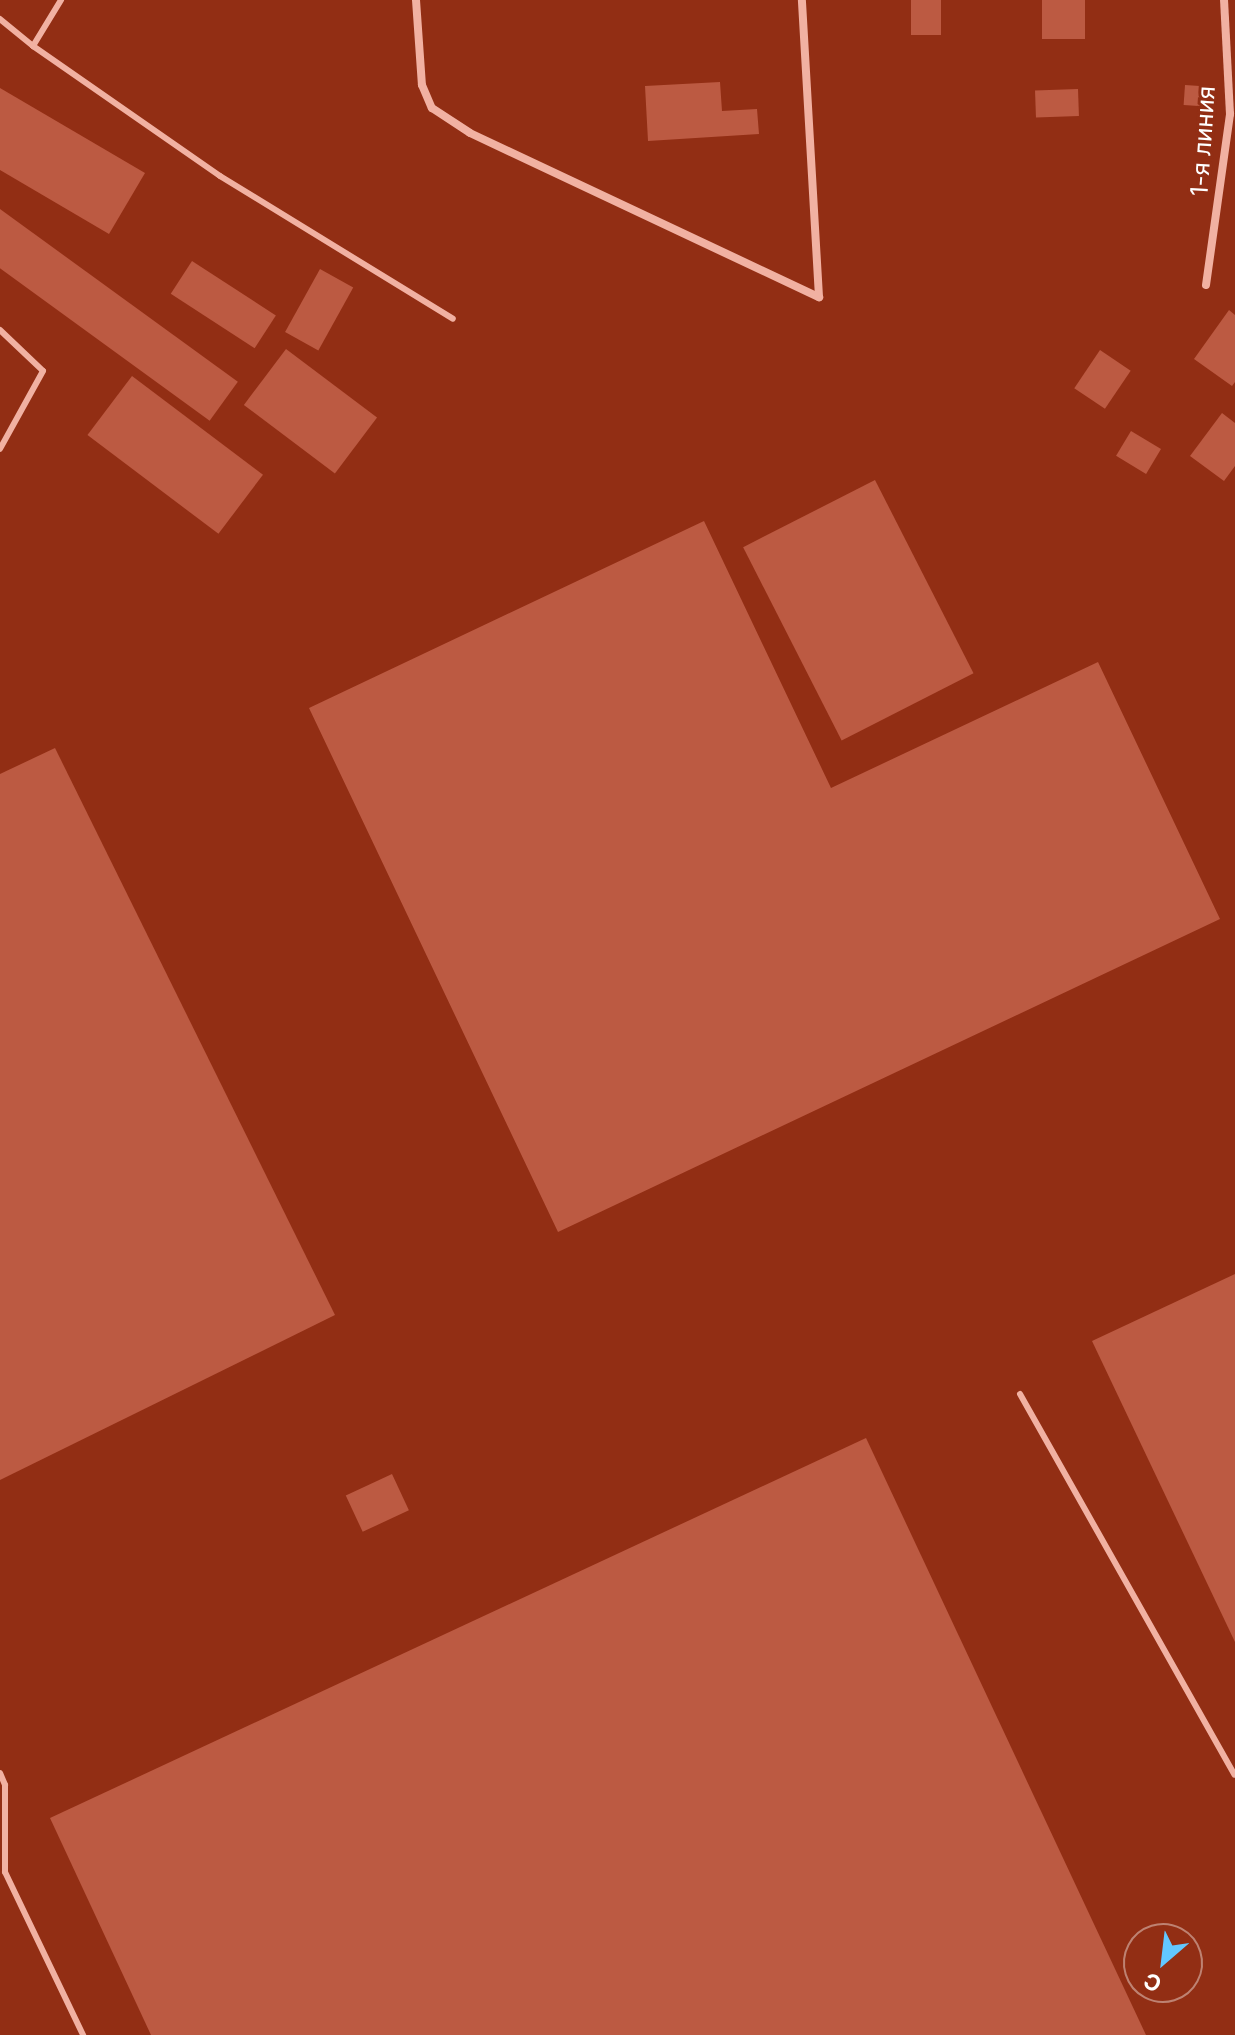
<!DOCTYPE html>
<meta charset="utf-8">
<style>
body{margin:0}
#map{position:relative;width:1235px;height:2035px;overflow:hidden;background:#922e14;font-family:Inter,sans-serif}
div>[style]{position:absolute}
.building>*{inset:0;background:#bc5a42;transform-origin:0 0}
.lane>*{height:6px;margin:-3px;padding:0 3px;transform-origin:3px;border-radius:3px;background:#f1b1a2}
.street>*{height:8px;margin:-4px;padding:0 4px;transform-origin:4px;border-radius:4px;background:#f1b1a2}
span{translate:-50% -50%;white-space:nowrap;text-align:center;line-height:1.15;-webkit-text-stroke:6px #922e14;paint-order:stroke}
.street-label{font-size:24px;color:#fff}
.north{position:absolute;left:1123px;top:1923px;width:80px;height:80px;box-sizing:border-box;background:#922e14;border:2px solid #be8272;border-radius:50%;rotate:208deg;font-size:22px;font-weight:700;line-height:32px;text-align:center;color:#fff}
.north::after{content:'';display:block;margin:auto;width:28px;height:36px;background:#62c7ff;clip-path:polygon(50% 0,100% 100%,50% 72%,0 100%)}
</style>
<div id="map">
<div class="building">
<div style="left:911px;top:0;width:30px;height:35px"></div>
<div style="left:1042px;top:0;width:43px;height:39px"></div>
<div style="clip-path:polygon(720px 82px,722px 111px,757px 109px,759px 134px,648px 141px,645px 86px)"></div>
<div style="left:1185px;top:85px;width:26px;height:20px;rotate:4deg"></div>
<div style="clip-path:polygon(0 88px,145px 173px,109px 234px,0 170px)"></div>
<div style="left:1078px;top:89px;width:27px;height:43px;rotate:88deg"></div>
<div style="left:0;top:209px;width:294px;height:48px;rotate:36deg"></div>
<div style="left:192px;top:261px;width:100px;height:39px;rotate:33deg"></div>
<div style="left:320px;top:269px;width:38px;height:72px;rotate:29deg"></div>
<div style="clip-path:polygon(1229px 310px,1235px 315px,1235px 382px,1232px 386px,1194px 359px)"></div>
<div style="left:286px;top:349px;width:114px;height:70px;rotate:37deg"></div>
<div style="left:1100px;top:350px;width:37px;height:46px;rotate:34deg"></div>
<div style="left:132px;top:376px;width:164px;height:74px;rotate:37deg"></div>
<div style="clip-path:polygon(1222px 413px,1235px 423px,1235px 466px,1224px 481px,1190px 456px)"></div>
<div style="left:1131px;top:431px;width:35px;height:29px;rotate:31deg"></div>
<div style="left:875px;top:480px;width:217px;height:148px;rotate:63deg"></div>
<div style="clip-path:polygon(704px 521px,831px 788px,1098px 662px,1220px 919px,558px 1232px,309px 708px)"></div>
<div style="clip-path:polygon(55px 748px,335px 1315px,0 1480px,0 774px)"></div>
<div style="clip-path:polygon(1235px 1274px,1235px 1642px,1092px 1341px)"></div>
<div style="clip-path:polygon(866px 1438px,1146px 2035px,151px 2035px,50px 1818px)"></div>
<div style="left:392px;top:1474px;width:40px;height:51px;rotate:65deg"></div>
</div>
<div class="lane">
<div style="left:0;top:19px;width:43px;rotate:39.3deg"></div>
<div style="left:33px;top:46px;width:228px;rotate:34.8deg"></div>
<div style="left:220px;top:176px;width:273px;rotate:31.5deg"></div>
<div style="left:33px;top:46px;width:54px;rotate:-58.7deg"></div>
<div style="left:0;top:330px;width:59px;rotate:43.6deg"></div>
<div style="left:43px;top:371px;width:89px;rotate:118.9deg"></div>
<div style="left:1020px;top:1394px;width:437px;rotate:60.6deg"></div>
<div style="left:0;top:1773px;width:13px;rotate:67deg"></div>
<div style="left:5px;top:1785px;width:87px;rotate:90deg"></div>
<div style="left:5px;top:1872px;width:181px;rotate:64.4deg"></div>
</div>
<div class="street">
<div style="left:416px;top:0;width:85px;rotate:86deg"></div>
<div style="left:422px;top:85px;width:25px;rotate:67deg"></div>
<div style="left:432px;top:108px;width:45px;rotate:33.3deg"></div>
<div style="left:470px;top:133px;width:386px;rotate:25.2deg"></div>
<div style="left:819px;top:297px;width:297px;rotate:-93.3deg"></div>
<div style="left:1206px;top:285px;width:173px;rotate:-82deg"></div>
<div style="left:1230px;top:114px;width:114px;rotate:-93deg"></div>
</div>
<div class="street-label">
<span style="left:1203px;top:141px;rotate:-86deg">1-я линия</span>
</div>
<div class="north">С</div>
</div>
